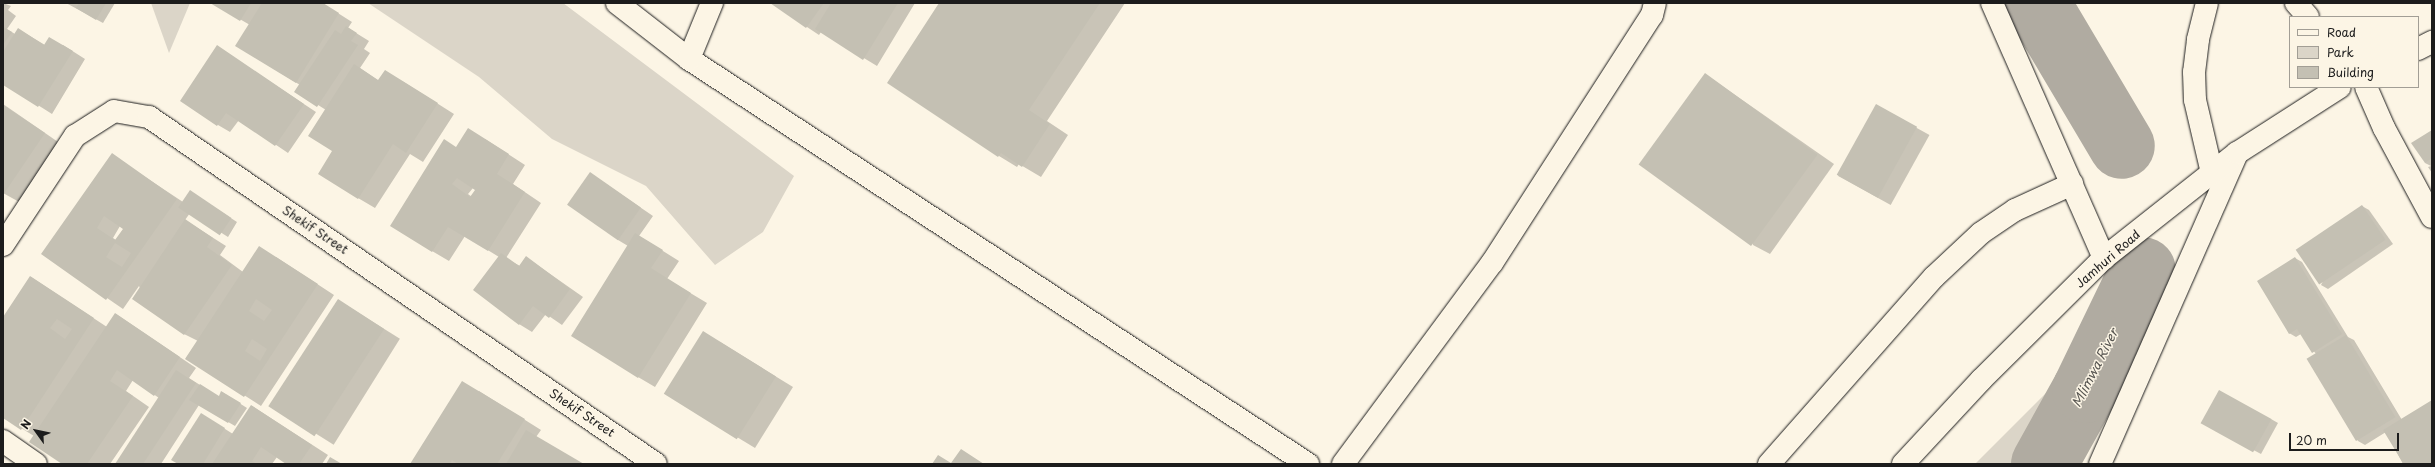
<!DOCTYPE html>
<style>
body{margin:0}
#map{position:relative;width:2435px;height:467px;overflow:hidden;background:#fcf5e5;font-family:"Playpen Sans",sans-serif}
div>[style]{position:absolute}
.green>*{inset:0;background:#dbd5c8}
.shadow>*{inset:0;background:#0003;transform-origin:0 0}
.river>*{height:66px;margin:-33px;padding:0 33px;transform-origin:33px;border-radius:33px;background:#b0aba1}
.building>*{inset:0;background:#c4c0b3;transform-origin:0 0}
.roads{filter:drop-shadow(0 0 1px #1c1c1c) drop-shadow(0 0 1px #1c1c1c)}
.lane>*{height:22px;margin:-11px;padding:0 11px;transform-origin:11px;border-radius:11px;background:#fcf5e5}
.street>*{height:22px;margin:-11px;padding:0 11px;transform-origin:11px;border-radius:11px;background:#fcf5e5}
.secondary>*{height:22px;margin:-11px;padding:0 11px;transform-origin:11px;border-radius:11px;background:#fcf5e5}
span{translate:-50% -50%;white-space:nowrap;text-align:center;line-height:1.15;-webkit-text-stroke:3px #fcf5e5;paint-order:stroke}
.street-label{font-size:12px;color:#1c1c1c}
.water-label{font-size:13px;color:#575551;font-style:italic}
.frame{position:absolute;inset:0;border:4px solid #1c1c1c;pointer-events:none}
.legend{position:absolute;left:2289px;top:16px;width:130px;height:72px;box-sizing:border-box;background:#fcf5e5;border:1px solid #a29e95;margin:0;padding:5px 7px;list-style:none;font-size:12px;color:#1c1c1c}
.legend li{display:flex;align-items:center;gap:8px;height:20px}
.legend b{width:20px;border:1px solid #a29e95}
.north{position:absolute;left:16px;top:411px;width:40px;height:40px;-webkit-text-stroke:3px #fcf5e5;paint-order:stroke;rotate:303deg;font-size:11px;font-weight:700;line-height:16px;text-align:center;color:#1c1c1c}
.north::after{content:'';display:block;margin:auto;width:14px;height:18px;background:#1c1c1c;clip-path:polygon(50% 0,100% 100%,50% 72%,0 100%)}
.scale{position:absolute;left:2289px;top:433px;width:110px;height:18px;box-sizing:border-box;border:2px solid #1c1c1c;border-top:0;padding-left:5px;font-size:12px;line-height:14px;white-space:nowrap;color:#1c1c1c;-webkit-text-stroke:3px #fcf5e5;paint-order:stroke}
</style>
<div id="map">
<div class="green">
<div style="clip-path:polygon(151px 3px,190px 3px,169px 53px)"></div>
<div style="clip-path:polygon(368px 3px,563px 3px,794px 176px,763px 232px,715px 265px,646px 186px,552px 139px,479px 77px)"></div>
<div style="clip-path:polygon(2134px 320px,2107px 384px,2061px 464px,1975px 464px,2049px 390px)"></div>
</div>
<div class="shadow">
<div style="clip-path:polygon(3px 3px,11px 6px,8px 10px,16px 16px,7px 29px,15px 34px,18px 29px,45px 45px,63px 45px,85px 59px,52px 114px,3px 83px)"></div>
<div style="clip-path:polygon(66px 3px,115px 3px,103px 23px)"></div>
<div style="clip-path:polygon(212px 3px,322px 3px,352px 22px,348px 28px,369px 41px,364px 49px,370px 53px,360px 68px,379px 81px,402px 81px,454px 114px,423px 162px,410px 154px,375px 208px,358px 198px,333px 151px,326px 110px,296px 91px,300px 85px,237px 46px,250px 25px)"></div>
<div style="clip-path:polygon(771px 3px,915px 3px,877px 66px,821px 32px,819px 35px)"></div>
<div style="clip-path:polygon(941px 3px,1125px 3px,1047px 121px,1068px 135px,1041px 177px,1019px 164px,1017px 167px,999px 156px)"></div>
<div style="clip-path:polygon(218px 47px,316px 112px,288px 153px,239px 120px,230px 132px,218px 125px)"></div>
<div style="clip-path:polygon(1705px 74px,1834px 164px,1770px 254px,1753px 245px)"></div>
<div style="clip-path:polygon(3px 104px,61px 144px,21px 203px,3px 193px)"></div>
<div style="left:1877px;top:106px;width:60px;height:80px;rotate:29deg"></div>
<div style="clip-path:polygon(2432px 131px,2432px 173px,2428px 167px,2431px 166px,2425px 163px)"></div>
<div style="clip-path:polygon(evenodd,485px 139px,525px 165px,513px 184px,541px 203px,506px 258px,520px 266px,526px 257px,583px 297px,562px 325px,546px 314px,532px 332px,519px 324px,499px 257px,465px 236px,449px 261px,432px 251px,457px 148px,485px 139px,473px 188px,476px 190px,472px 197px,468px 194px,473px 188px)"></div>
<div style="clip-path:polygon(evenodd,112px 155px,183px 202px,197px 196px,237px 222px,228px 237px,190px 213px,185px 220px,226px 246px,220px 255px,243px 272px,276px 257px,334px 295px,261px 406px,186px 358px,198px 341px,184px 334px,140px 288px,139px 286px,123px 309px,43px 254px,112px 155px,120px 226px,124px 228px,116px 240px,113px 238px,120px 226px)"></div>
<div style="clip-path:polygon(590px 173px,653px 216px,639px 236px,679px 261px,667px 279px,707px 303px,655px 387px,638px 377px,628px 246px,618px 240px)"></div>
<div style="clip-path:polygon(2362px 206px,2369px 210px,2393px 244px,2328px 289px,2321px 285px)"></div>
<div style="clip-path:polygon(2295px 258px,2302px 262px,2348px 337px,2354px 340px,2402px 420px,2432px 402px,2432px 464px,2403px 464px,2386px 432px,2365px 445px,2358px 441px,2308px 359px,2316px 354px,2301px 334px,2296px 337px,2289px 333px)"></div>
<div style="clip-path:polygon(31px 277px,107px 327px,116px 314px,196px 368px,189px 378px,219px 397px,222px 392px,247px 408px,235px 426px,199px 405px,161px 464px,116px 464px,159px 398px,133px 380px,126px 391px,149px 407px,110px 464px,64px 464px,34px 436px,3px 417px,3px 319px)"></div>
<div style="left:338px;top:300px;width:73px;height:125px;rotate:32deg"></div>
<div style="clip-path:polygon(720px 342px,793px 387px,755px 448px,666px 394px)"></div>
<div style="clip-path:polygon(479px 391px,541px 430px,536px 437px,582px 464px,411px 464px)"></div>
<div style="clip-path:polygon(252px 406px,328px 455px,322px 464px,288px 464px,277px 457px,272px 464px,180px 464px,214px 422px,233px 434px)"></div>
<div style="clip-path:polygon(2271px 419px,2278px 423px,2261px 454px,2210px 427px)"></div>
</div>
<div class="river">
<div style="left:2037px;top:3px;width:166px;rotate:59.3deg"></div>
<div style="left:2044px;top:464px;width:85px;rotate:-61deg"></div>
<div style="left:2085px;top:390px;width:133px;rotate:-64.2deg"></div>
</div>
<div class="building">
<div style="clip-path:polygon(79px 3px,106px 3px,96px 20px,76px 8px)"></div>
<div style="clip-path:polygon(210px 3px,251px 3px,240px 21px)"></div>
<div style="clip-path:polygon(262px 3px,323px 3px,339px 13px,296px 83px,235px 46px)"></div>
<div style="clip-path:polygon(770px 3px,824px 3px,806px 28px)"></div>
<div style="clip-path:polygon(831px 3px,898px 3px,863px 60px,815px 29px)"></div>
<div style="clip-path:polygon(939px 3px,1100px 3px,1029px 110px,1050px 124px,1022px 167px,1001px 153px,998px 157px,887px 83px)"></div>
<div style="clip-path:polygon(346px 26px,357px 33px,351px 41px,358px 45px,317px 107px,294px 92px,335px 30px,341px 34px)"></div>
<div style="clip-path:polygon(3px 27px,12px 32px,3px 45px)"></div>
<div style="clip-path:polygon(18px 28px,44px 45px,49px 37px,73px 51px,38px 107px,3px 85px,3px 52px)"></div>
<div style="clip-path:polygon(217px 45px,304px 104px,275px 146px,226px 113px,217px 126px,180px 101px)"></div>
<div style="clip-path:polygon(354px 64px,378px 80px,385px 70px,438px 103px,406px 153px,393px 144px,358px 199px,318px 174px,332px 151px,308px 136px)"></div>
<div style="left:1705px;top:73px;width:139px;height:113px;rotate:36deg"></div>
<div style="left:1876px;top:104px;width:47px;height:81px;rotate:29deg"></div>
<div style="clip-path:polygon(3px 105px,45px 133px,3px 195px)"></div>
<div style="clip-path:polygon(evenodd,468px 128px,509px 154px,497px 174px,525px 192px,488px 251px,448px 227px,432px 252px,390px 226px,444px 139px,456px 147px,468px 128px,457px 178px,475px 190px,470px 197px,452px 184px,457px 178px)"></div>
<div style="clip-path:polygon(2432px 130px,2432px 158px,2425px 163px,2411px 143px)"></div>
<div style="clip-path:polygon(evenodd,112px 153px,177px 199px,106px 300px,41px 254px,112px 153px,104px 216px,123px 229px,115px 240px,97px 228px,104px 216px,112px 153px,115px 243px,131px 253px,122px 267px,106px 257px,115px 243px)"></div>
<div style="left:590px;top:172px;width:62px;height:40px;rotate:35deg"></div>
<div style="left:190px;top:190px;width:50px;height:21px;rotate:34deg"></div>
<div style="left:2362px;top:205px;width:42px;height:80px;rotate:56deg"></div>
<div style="clip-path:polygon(185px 219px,213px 238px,207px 247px,232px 265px,184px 335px,132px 299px)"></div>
<div style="clip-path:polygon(635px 233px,663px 250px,651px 268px,691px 293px,638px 378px,571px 336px)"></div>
<div style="clip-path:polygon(evenodd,259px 246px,318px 284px,244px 397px,185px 359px,259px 246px,256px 299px,272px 310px,264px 321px,249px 311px,256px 299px,259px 246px,252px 339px,267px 349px,260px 361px,245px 351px,252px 339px)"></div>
<div style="clip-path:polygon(501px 253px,519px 266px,526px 256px,570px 289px,549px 318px,533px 306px,519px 325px,473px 290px)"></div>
<div style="clip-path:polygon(2295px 257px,2342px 334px,2312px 353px,2297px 329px,2289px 334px,2257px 281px)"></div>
<div style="clip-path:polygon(evenodd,30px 276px,94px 318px,21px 430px,3px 418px,3px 317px,30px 276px,57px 319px,72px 329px,65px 339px,50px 328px,57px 319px)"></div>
<div style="left:338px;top:299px;width:55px;height:128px;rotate:33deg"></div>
<div style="clip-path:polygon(115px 313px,180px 357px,154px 396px,117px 370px,110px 381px,133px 396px,87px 464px,62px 464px,29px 442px)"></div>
<div style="left:703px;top:331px;width:86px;height:74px;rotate:32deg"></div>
<div style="left:2346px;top:335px;width:96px;height:46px;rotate:59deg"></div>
<div style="clip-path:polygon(176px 370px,196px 383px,143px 464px,115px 464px)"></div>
<div style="clip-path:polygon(462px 381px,525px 419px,497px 464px,458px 464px,452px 460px,450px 464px,410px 464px)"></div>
<div style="clip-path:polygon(200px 384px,219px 396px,221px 391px,241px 403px,228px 423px,189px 400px)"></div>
<div style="left:2219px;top:390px;width:60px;height:38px;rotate:29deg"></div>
<div style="clip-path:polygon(2432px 400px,2432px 464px,2401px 464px,2403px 463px,2383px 430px)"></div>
<div style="clip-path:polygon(251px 405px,312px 445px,299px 464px,286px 464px,261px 447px,252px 461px,257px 464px,212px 464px)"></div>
<div style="clip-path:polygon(201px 413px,225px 428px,203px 464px,178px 464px,171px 460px)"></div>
<div style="clip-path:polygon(526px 430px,584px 464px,506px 464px)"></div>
<div style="clip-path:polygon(961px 449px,984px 464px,932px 464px,938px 455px,951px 463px)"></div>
<div style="clip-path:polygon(330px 457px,342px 464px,326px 464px)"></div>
</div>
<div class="roads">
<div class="lane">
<div style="left:2207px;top:3px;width:38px;rotate:104deg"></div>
<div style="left:2198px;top:40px;width:32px;rotate:97deg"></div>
<div style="left:2194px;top:72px;width:28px;rotate:88deg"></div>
<div style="left:2195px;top:100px;width:75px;rotate:76.9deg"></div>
<div style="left:2296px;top:3px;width:18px;rotate:49deg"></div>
<div style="left:2366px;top:87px;width:45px;rotate:66.3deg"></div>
<div style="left:2384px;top:128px;width:101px;rotate:61.7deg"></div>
<div style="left:2100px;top:464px;width:340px;rotate:-66.2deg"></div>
</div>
<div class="street">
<div style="left:617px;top:3px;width:91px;rotate:37.9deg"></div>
<div style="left:689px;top:59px;width:740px;rotate:33.2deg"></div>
<div style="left:1992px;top:3px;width:279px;rotate:66.3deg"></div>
<div style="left:689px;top:59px;width:61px;rotate:-67.7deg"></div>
<div style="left:3px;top:245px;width:131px;rotate:-56.6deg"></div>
<div style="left:75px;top:136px;width:46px;rotate:-32.7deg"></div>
<div style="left:114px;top:111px;width:36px;rotate:10deg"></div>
<div style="left:149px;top:117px;width:614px;rotate:34.39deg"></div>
<div style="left:3px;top:441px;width:40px;rotate:34.9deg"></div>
<div style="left:1343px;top:464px;width:250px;rotate:-53.5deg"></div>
<div style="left:1492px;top:263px;width:295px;rotate:-57.2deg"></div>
<div style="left:1652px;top:15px;width:12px;rotate:-76deg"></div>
<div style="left:1769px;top:464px;width:249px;rotate:-48.6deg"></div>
<div style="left:1934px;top:277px;width:64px;rotate:-43.1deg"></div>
<div style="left:1981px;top:233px;width:41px;rotate:-34.1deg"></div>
<div style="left:2015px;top:210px;width:63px;rotate:-24.5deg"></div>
</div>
<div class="secondary">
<div style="left:2418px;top:49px;width:16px;rotate:-27deg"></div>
<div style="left:1903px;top:464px;width:115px;rotate:-47.1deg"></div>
<div style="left:1981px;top:380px;width:173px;rotate:-44.8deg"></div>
<div style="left:2104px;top:258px;width:169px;rotate:-38.3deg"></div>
<div style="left:2237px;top:153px;width:122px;rotate:-32.7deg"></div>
</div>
</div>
<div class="street-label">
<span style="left:315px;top:230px;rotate:34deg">Shekif Street</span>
<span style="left:2108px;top:259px;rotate:-41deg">Jamhuri Road</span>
<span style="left:582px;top:413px;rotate:34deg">Shekif Street</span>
</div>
<div class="water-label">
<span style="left:2095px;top:368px;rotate:-63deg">Mlimwa River</span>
</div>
<div class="frame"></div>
<ul class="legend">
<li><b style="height:5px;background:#fcf5e5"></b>Road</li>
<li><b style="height:11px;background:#dbd5c8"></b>Park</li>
<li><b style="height:11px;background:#c4c0b3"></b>Building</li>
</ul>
<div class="north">N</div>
<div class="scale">20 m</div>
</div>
